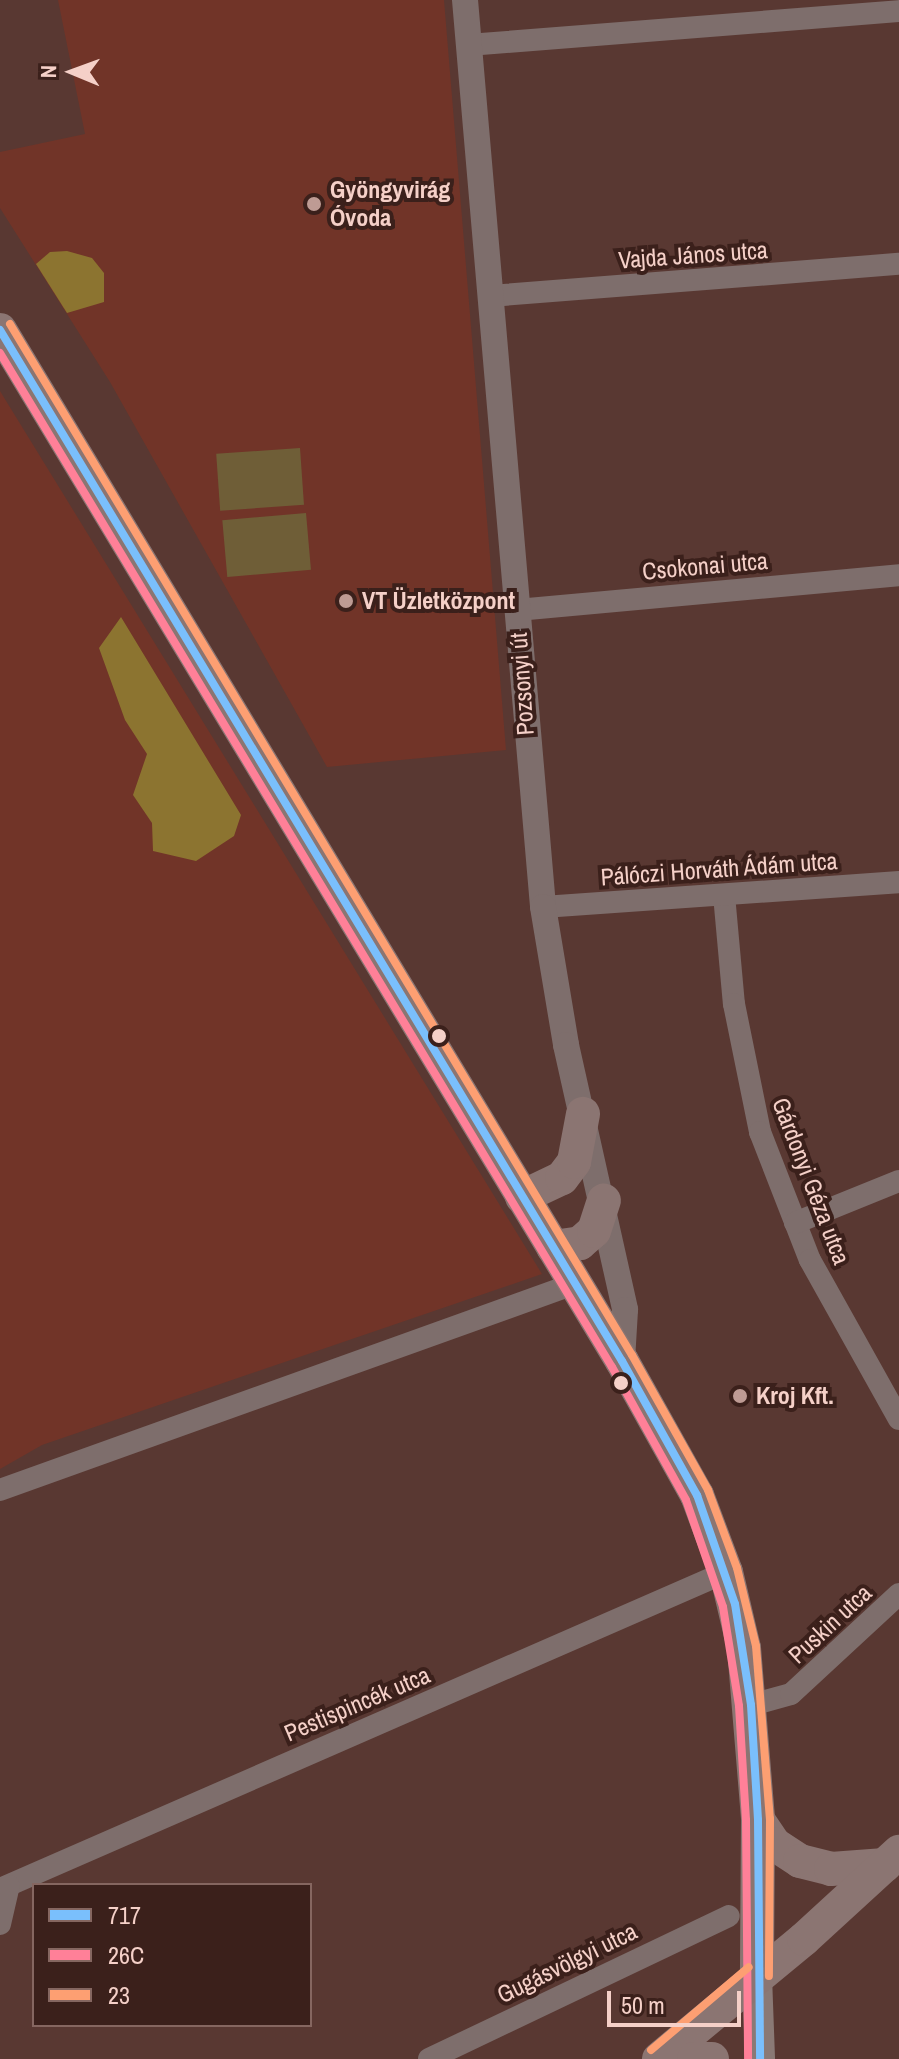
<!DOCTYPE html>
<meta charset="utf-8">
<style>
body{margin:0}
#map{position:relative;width:899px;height:2059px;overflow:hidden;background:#593832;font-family:"Archivo Narrow",sans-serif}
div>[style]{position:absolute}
.built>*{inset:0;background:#713428}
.green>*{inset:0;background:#6f5e37;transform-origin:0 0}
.forest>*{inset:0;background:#8c7430}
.minor>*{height:22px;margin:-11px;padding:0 11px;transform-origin:11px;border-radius:11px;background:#7e6e6c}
.tertiary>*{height:26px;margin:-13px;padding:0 13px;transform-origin:13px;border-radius:13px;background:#7e6e6c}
.secondary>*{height:30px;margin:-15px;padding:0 15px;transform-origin:15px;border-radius:15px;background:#8a7975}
.primary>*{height:34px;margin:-17px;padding:0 17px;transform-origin:17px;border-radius:17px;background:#8b7572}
.bus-1>*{height:8px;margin:-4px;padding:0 4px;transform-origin:4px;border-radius:4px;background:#7abffc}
.bus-2>*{height:8px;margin:-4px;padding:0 4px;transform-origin:4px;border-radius:4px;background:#ff8098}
.bus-3>*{height:8px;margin:-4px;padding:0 4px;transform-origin:4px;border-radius:4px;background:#fd9f72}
.dots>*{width:22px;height:22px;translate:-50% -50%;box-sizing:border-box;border:4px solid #3b201b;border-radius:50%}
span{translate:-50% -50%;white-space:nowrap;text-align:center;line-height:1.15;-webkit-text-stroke:8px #3b201b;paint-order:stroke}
.poi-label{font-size:24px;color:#f5d0c8;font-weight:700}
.left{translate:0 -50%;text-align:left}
.street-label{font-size:24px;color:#f5d0c8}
.legend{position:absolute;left:32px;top:1883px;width:280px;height:144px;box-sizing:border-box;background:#3b201b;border:2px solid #856660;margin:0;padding:10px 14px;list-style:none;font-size:24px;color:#f5d0c8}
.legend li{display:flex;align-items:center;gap:16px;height:40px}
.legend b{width:40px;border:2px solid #856660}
.north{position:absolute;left:32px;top:32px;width:80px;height:80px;-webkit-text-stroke:6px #3b201b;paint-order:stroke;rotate:271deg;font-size:22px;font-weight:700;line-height:32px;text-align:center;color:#f5d0c8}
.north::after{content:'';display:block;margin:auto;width:28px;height:36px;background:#f5d0c8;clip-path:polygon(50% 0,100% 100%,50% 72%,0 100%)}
.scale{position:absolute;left:607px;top:1991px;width:134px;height:36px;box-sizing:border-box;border:4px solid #f5d0c8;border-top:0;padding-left:10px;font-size:24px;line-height:28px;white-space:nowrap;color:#f5d0c8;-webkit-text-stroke:6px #3b201b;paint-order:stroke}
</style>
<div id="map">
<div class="built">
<div style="clip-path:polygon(58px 0,444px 0,506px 750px,327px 767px,110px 382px,0 208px,0 152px,85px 134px)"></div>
<div style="clip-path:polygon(0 391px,542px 1274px,42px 1445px,0 1469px)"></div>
</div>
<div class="green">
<div style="left:300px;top:448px;width:57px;height:84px;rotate:86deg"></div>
<div style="left:306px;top:513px;width:57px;height:84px;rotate:85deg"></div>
</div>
<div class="forest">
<div style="clip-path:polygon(67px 251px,92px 258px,104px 273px,104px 302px,67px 313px,36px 264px,50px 252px)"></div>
<div style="clip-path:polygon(121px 617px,241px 815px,234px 836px,196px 861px,153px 851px,152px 823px,133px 795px,147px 754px,125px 720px,99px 648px)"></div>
</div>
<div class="minor">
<div style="left:468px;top:45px;width:432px;rotate:-4.5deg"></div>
<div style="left:490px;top:296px;width:410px;rotate:-4.5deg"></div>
<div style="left:517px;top:610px;width:384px;rotate:-5.2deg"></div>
<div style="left:724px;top:895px;width:109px;rotate:84.8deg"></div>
<div style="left:734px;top:1004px;width:131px;rotate:78.5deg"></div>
<div style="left:760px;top:1132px;width:137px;rotate:68.7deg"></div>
<div style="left:810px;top:1260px;width:182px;rotate:60.8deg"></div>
<div style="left:543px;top:907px;width:357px;rotate:-4deg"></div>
<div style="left:795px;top:1223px;width:112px;rotate:-22deg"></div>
<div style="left:0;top:1490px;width:610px;rotate:-19.74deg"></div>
<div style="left:751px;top:1705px;width:41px;rotate:-15.4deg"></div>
<div style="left:791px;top:1694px;width:147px;rotate:-42.8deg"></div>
<div style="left:0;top:1889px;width:792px;rotate:-23.59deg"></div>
<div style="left:0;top:1924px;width:39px;rotate:-77deg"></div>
<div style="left:429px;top:2059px;width:332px;rotate:-25.5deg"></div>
</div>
<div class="tertiary">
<div style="left:465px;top:0;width:910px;rotate:85.08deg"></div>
<div style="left:543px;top:907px;width:140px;rotate:80.5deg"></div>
<div style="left:566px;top:1045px;width:271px;rotate:77.4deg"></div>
<div style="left:625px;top:1310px;width:51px;rotate:93.4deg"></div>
</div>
<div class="secondary">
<div style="left:757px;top:1976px;width:83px;rotate:87.9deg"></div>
</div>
<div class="primary">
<div style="left:0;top:330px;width:1204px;rotate:58.9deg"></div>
<div style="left:622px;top:1361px;width:154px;rotate:60.8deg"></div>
<div style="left:697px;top:1495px;width:82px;rotate:69.4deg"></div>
<div style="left:726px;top:1572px;width:78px;rotate:76.7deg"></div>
<div style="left:744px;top:1648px;width:173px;rotate:85.3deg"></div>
<div style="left:758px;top:1820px;width:156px;rotate:90.4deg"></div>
<div style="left:522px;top:1197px;width:44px;rotate:-25.4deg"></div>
<div style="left:562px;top:1178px;width:20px;rotate:-53deg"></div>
<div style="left:574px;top:1162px;width:49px;rotate:-79.4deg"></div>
<div style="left:553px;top:1247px;width:27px;rotate:-8deg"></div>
<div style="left:580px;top:1243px;width:18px;rotate:-41deg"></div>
<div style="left:594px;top:1231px;width:32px;rotate:-72deg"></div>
<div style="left:758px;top:1820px;width:29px;rotate:56deg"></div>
<div style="left:774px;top:1844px;width:31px;rotate:33deg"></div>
<div style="left:800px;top:1861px;width:32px;rotate:14deg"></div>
<div style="left:831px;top:1869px;width:54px;rotate:-4.2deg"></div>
<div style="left:659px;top:2059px;width:188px;rotate:-39.6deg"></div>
<div style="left:804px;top:1939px;width:129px;rotate:-42.5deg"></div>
<div style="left:694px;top:2059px;width:18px"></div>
</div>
<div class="bus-1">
<div style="left:0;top:330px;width:1204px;rotate:58.9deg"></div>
<div style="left:622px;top:1361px;width:154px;rotate:60.8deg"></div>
<div style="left:697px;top:1495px;width:115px;rotate:70.8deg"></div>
<div style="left:735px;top:1604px;width:102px;rotate:81deg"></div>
<div style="left:751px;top:1705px;width:115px;rotate:86.5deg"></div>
<div style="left:758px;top:1820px;width:239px;rotate:89.5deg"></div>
</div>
<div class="bus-2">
<div style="left:0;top:353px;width:1184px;rotate:58.89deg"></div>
<div style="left:612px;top:1367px;width:152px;rotate:60.9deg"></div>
<div style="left:686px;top:1500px;width:113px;rotate:70.9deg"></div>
<div style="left:723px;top:1607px;width:100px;rotate:80.8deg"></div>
<div style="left:739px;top:1706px;width:114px;rotate:86.5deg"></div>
<div style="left:746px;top:1820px;width:239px;rotate:89.5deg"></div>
</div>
<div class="bus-3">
<div style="left:10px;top:324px;width:1204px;rotate:58.9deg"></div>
<div style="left:632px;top:1355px;width:155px;rotate:60.6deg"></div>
<div style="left:708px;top:1490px;width:83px;rotate:69.6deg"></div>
<div style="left:737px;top:1568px;width:80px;rotate:76.3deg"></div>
<div style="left:756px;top:1646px;width:174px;rotate:85.4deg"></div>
<div style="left:770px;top:1819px;width:157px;rotate:90.4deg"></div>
<div style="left:651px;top:2050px;width:128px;rotate:-40.3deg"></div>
</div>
<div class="dots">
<div style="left:314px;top:204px;background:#be9b94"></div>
<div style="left:346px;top:601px;background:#be9b94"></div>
<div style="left:439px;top:1036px;background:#f5d0c8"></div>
<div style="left:621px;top:1383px;background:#f5d0c8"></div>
<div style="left:740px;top:1396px;background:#be9b94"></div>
</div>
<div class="poi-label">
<span class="left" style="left:330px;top:204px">Gyöngyvirág<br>Óvoda</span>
<span class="left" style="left:362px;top:601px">VT Üzletközpont</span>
<span class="left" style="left:756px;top:1396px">Kroj Kft.</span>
</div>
<div class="street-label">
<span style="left:693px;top:255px;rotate:-4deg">Vajda János utca</span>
<span style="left:705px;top:566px;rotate:-5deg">Csokonai utca</span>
<span style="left:522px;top:684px;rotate:-94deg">Pozsonyi út</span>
<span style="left:719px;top:869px;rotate:-4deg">Pálóczi Horváth Ádám utca</span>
<span style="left:811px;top:1181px;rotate:69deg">Gárdonyi Géza utca</span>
<span style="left:830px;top:1624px;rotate:-43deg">Puskin utca</span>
<span style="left:357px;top:1704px;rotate:-23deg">Pestispincék utca</span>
<span style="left:567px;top:1963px;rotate:-26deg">Gugásvölgyi utca</span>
</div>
<ul class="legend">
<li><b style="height:10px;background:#7abffc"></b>717</li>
<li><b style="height:10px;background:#ff8098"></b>26C</li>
<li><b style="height:10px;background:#fd9f72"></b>23</li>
</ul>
<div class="north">N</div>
<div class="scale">50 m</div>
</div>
